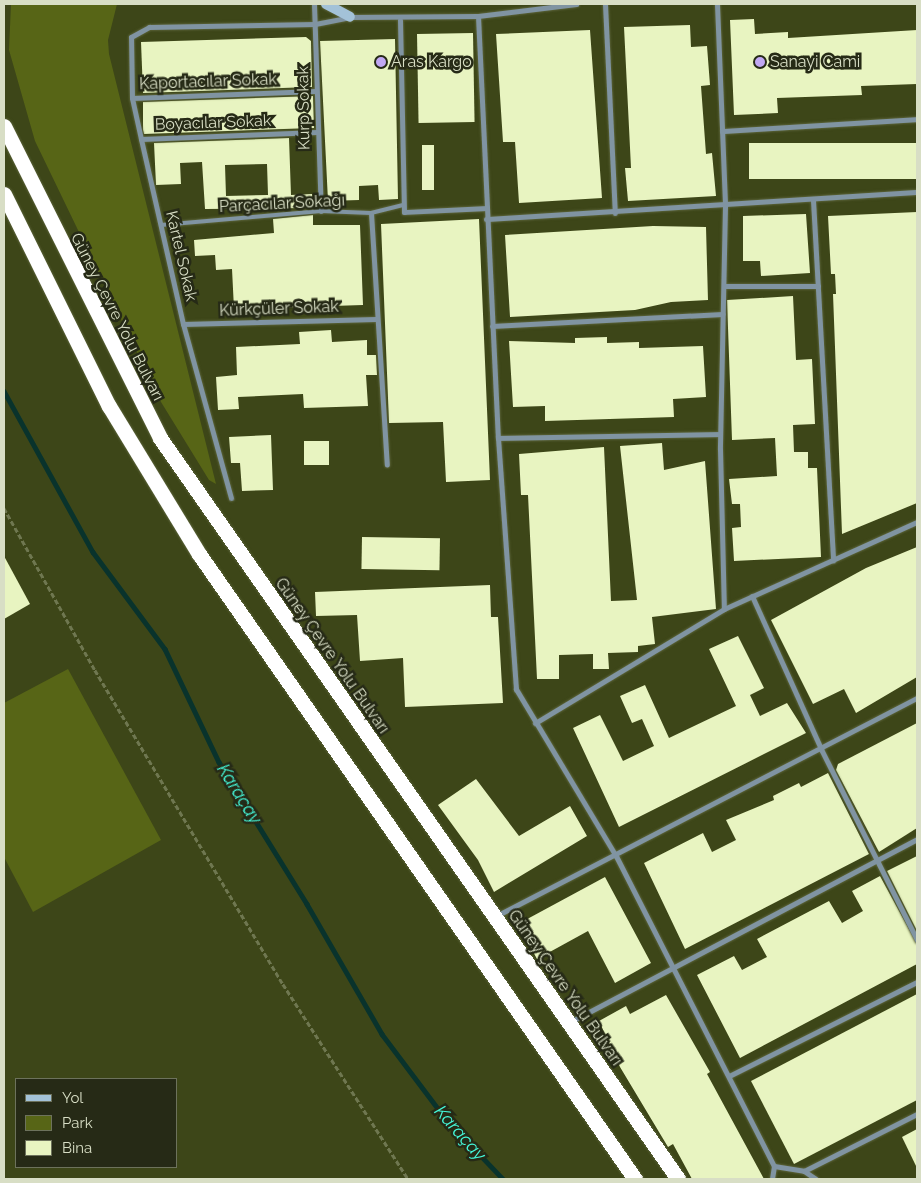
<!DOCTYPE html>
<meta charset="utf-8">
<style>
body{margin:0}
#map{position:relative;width:921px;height:1183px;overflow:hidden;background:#3d4618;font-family:Raleway,sans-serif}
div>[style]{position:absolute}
.green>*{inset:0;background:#576516}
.stream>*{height:4.5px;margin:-2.25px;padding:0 2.25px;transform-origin:2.25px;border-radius:2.25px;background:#09332c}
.building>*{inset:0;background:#e8f4c1;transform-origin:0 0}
.path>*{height:2.5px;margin-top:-1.25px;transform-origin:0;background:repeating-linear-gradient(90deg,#6f7750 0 5px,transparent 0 7.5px)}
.roads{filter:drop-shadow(0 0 1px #5c643b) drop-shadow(0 0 1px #5c643b)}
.lane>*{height:4px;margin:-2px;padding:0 2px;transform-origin:2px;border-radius:2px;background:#8094a2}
.street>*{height:5px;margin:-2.5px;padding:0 2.5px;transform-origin:2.5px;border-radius:2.5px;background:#8094a2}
.secondary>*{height:10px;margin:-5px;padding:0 5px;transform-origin:5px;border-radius:5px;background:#a3c2d8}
.highway>*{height:15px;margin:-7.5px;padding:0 7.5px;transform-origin:7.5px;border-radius:7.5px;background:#fff}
.dots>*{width:14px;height:14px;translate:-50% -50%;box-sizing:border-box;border:2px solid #262a16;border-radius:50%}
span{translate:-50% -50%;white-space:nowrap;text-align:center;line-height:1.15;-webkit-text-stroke:5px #262a16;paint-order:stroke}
.poi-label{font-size:16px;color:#d8dec5}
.left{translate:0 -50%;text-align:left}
.street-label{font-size:16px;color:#d8dec5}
.water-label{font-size:18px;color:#45f8da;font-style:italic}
.frame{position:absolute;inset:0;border:5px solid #d8dec5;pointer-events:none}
.legend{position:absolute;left:15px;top:1078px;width:162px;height:90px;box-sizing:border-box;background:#262a16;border:1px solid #6d725c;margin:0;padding:6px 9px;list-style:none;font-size:15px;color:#d8dec5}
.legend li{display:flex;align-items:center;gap:10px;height:25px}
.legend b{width:25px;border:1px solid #6d725c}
</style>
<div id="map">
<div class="green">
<div style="clip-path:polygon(11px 4px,117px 4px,108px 40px,109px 54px,216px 484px,209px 480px,161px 402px,35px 141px,9px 50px)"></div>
<div style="clip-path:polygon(68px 669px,161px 840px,33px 912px,4px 857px,4px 703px)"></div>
</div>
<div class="stream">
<div style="left:4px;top:391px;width:184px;rotate:61.1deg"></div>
<div style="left:93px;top:552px;width:121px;rotate:53.4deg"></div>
<div style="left:165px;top:649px;width:125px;rotate:64.5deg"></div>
<div style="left:219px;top:762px;width:167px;rotate:58.2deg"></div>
<div style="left:307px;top:904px;width:150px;rotate:60deg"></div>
<div style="left:382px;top:1034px;width:105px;rotate:53.1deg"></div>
<div style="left:445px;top:1118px;width:84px;rotate:46.4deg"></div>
</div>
<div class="building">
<div style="clip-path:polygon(754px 19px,755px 34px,788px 32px,788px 38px,917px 30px,917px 84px,861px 86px,862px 95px,777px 98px,778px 113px,734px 115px,730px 20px)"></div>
<div style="clip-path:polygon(690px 25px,691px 47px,707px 46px,710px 85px,701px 86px,706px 154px,712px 153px,716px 196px,628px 201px,625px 168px,631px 168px,624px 27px)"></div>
<div style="clip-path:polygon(590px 30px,602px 198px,519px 203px,515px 142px,503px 142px,496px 34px)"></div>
<div style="left:473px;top:33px;width:89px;height:56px;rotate:89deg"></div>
<div style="clip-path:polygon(306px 37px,311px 41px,312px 87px,143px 93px,141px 42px)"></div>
<div style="clip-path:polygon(395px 39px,398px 199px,379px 200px,378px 185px,359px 186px,359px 200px,328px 201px,320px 41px)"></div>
<div style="clip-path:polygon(313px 96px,314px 128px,144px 134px,143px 130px,143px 102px)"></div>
<div style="clip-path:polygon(evenodd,289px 138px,291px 195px,312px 194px,313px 208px,205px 209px,202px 162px,180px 163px,181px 184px,156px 185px,154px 143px,289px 138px,267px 164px,268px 195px,226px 196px,225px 165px,267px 164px)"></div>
<div style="left:917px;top:143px;width:36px;height:168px;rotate:90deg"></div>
<div style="left:422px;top:145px;width:12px;height:45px"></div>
<div style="clip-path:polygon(917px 212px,917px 503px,842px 534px,833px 294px,836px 294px,835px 274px,831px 274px,828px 216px)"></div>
<div style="clip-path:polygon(806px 214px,810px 273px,761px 276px,760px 261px,743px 261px,743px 216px)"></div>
<div style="clip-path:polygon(313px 215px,313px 225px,360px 225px,363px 305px,234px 309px,232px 269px,216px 270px,215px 255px,195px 256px,194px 240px,274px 233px,273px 219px)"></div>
<div style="clip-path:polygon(479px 219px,490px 480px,446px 482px,443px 422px,389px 423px,381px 224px)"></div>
<div style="clip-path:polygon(653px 226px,706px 227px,708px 300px,671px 302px,635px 310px,510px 317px,505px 235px)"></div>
<div style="clip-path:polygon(793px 296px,796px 360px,812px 359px,815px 424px,793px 425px,794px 452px,808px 452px,808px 468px,817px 468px,821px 557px,734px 561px,732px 528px,741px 527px,740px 504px,732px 504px,729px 479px,777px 476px,775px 438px,732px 440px,727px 300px)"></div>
<div style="clip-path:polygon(331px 330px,332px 342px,367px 340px,367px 355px,376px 355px,377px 375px,366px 375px,368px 406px,304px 408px,303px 394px,238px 397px,239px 409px,218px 410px,216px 377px,237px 375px,236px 347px,300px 344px,299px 332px)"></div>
<div style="clip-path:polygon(607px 337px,607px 343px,639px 342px,639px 348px,703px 346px,706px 397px,673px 399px,674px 417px,545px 421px,545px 406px,513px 407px,509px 341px,575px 343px,575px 338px)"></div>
<div style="clip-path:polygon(271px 435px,273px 490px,242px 491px,240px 463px,231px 463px,229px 437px)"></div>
<div style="left:329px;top:441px;width:24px;height:25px;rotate:90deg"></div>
<div style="clip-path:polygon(662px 443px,664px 470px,705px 461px,716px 609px,652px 617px,655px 644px,638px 646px,638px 652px,608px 653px,609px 669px,593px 669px,593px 654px,559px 655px,559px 679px,537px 679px,528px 495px,521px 495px,519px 454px,604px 447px,611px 601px,637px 600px,620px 446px)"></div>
<div style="left:362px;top:537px;width:78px;height:32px;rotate:1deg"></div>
<div style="clip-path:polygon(917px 547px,917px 677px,856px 713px,844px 689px,813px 704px,771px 620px,866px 568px)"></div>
<div style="clip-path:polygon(4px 556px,30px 604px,4px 619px)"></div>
<div style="clip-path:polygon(490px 585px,491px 617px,498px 617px,503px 703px,405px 707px,403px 658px,360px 661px,357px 615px,316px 616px,315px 592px)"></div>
<div style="clip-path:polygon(738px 636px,764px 688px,750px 695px,760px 716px,787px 703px,806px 733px,619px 827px,573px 728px,600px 715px,623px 761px,654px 746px,642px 719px,632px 723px,620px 696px,645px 685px,669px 738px,736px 706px,709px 649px)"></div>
<div style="clip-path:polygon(917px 723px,917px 828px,879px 852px,836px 770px,838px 764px)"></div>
<div style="clip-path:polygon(828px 773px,869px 854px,685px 949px,644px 863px,703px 833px,712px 852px,736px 840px,726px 820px,774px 800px,773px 796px,799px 783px,801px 787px)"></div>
<div style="clip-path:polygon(476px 779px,519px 836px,570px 806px,587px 836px,494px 892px,478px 860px,438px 805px)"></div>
<div style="clip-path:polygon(917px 856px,917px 931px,887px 871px)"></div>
<div style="clip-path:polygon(880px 876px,917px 944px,917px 964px,740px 1058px,697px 975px,734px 956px,742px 970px,767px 957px,757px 939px,829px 901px,842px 923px,863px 911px,852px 891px)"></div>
<div style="clip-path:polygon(605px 877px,651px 963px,615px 983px,588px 931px,537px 959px,518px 924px)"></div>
<div style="clip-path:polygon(917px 994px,917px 1100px,794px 1164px,751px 1081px)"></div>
<div style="clip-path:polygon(666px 995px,710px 1072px,707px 1074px,764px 1179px,692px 1179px,673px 1144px,668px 1147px,620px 1067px,599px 1021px,626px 1006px,630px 1014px)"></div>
<div style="clip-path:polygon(917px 1129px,917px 1168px,902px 1137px)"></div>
</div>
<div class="path">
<div style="left:4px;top:508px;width:186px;rotate:60.7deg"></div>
<div style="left:95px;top:670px;width:366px;rotate:59.1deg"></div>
<div style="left:283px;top:984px;width:232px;rotate:57.3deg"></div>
</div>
<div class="roads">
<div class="lane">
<div style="left:161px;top:225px;width:161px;rotate:-5deg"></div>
<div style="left:321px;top:211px;width:50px;rotate:2.3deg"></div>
<div style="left:371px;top:213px;width:33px;rotate:-14deg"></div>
</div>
<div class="street">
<div style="left:314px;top:4px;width:207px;rotate:88.1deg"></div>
<div style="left:605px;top:4px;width:209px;rotate:87.3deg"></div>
<div style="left:717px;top:4px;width:202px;rotate:87.7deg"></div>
<div style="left:725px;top:206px;width:243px;rotate:91.2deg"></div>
<div style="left:720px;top:449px;width:160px;rotate:88.6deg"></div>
<div style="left:478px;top:16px;width:422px;rotate:87.3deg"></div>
<div style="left:498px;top:438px;width:252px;rotate:85.9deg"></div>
<div style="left:516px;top:689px;width:195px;rotate:59.1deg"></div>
<div style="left:616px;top:856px;width:348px;rotate:63deg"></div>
<div style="left:774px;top:1166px;width:13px;rotate:99deg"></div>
<div style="left:400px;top:20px;width:192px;rotate:88.8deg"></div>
<div style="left:404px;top:212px;width:81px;rotate:-2.8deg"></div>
<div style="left:132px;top:98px;width:184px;rotate:-2.2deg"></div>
<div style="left:722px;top:131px;width:195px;rotate:-3.5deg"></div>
<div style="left:141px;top:139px;width:176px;rotate:-2.3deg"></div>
<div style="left:813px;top:200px;width:361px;rotate:86.8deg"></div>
<div style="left:371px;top:213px;width:252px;rotate:86.4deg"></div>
<div style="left:486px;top:219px;width:432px;rotate:-3.6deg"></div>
<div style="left:724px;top:286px;width:94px"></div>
<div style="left:183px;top:324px;width:193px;rotate:-1.5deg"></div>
<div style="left:492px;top:326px;width:231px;rotate:-3deg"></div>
<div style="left:498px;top:438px;width:222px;rotate:-1deg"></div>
<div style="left:231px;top:498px;width:180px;rotate:-105.4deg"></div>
<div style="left:183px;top:324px;width:190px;rotate:-102.8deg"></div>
<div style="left:141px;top:139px;width:42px;rotate:-102.4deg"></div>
<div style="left:132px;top:98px;width:61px;rotate:-90.9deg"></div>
<div style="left:131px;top:37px;width:21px;rotate:-29deg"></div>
<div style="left:149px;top:27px;width:166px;rotate:-1deg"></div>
<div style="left:315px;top:24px;width:36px;rotate:-11deg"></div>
<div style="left:350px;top:17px;width:128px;rotate:-0.4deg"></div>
<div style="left:478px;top:16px;width:99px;rotate:-7deg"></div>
<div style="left:752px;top:596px;width:168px;rotate:65.7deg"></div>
<div style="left:821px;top:749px;width:214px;rotate:63.3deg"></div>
<div style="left:535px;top:723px;width:221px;rotate:-31.1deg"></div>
<div style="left:724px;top:609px;width:212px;rotate:-24.3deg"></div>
<div style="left:496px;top:916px;width:474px;rotate:-27.4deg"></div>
<div style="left:570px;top:1022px;width:392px;rotate:-27.8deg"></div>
<div style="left:729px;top:1076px;width:210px;rotate:-26.6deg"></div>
<div style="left:774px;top:1166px;width:30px;rotate:9deg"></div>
<div style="left:804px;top:1171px;width:127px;rotate:-26.8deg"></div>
<div style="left:804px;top:1171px;width:14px;rotate:34deg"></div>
</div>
<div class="secondary">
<div style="left:326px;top:4px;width:27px;rotate:28deg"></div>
</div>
<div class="highway">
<div style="left:4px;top:126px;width:349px;rotate:63.4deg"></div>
<div style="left:160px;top:438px;width:904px;rotate:55.04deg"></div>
<div style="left:4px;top:194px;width:237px;rotate:63.7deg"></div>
<div style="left:109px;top:406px;width:173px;rotate:58.7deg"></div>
<div style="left:199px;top:554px;width:762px;rotate:55.1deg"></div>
</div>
</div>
<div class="dots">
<div style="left:381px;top:62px;background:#c1a8f3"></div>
<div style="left:760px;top:62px;background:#c1a8f3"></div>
</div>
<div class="poi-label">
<span class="left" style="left:391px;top:62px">Aras Kargo</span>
<span class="left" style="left:770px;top:62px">Sanayi Cami</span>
</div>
<div class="street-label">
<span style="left:208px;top:82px;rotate:-2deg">Kaportacılar Sokak</span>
<span style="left:304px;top:108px;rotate:-91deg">Kurp Sokak</span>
<span style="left:213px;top:123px;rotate:-2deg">Boyacılar Sokak</span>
<span style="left:282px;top:204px;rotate:-3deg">Parçacılar Sokağı</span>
<span style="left:181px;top:256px;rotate:77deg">Kartel Sokak</span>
<span style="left:279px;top:309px;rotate:-2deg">Kürkçüler Sokak</span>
<span style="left:117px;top:317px;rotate:63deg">Güney Çevre Yolu Bulvarı</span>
<span style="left:332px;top:656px;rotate:55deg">Güney Çevre Yolu Bulvarı</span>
<span style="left:565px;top:988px;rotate:55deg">Güney Çevre Yolu Bulvarı</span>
</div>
<div class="water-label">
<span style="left:239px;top:794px;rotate:58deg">Karaçay</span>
<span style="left:460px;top:1133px;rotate:48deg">Karaçay</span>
</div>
<div class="frame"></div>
<ul class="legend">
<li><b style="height:6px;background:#a3c2d8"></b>Yol</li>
<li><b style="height:14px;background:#576516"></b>Park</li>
<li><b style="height:14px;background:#e8f4c1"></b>Bina</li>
</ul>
</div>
